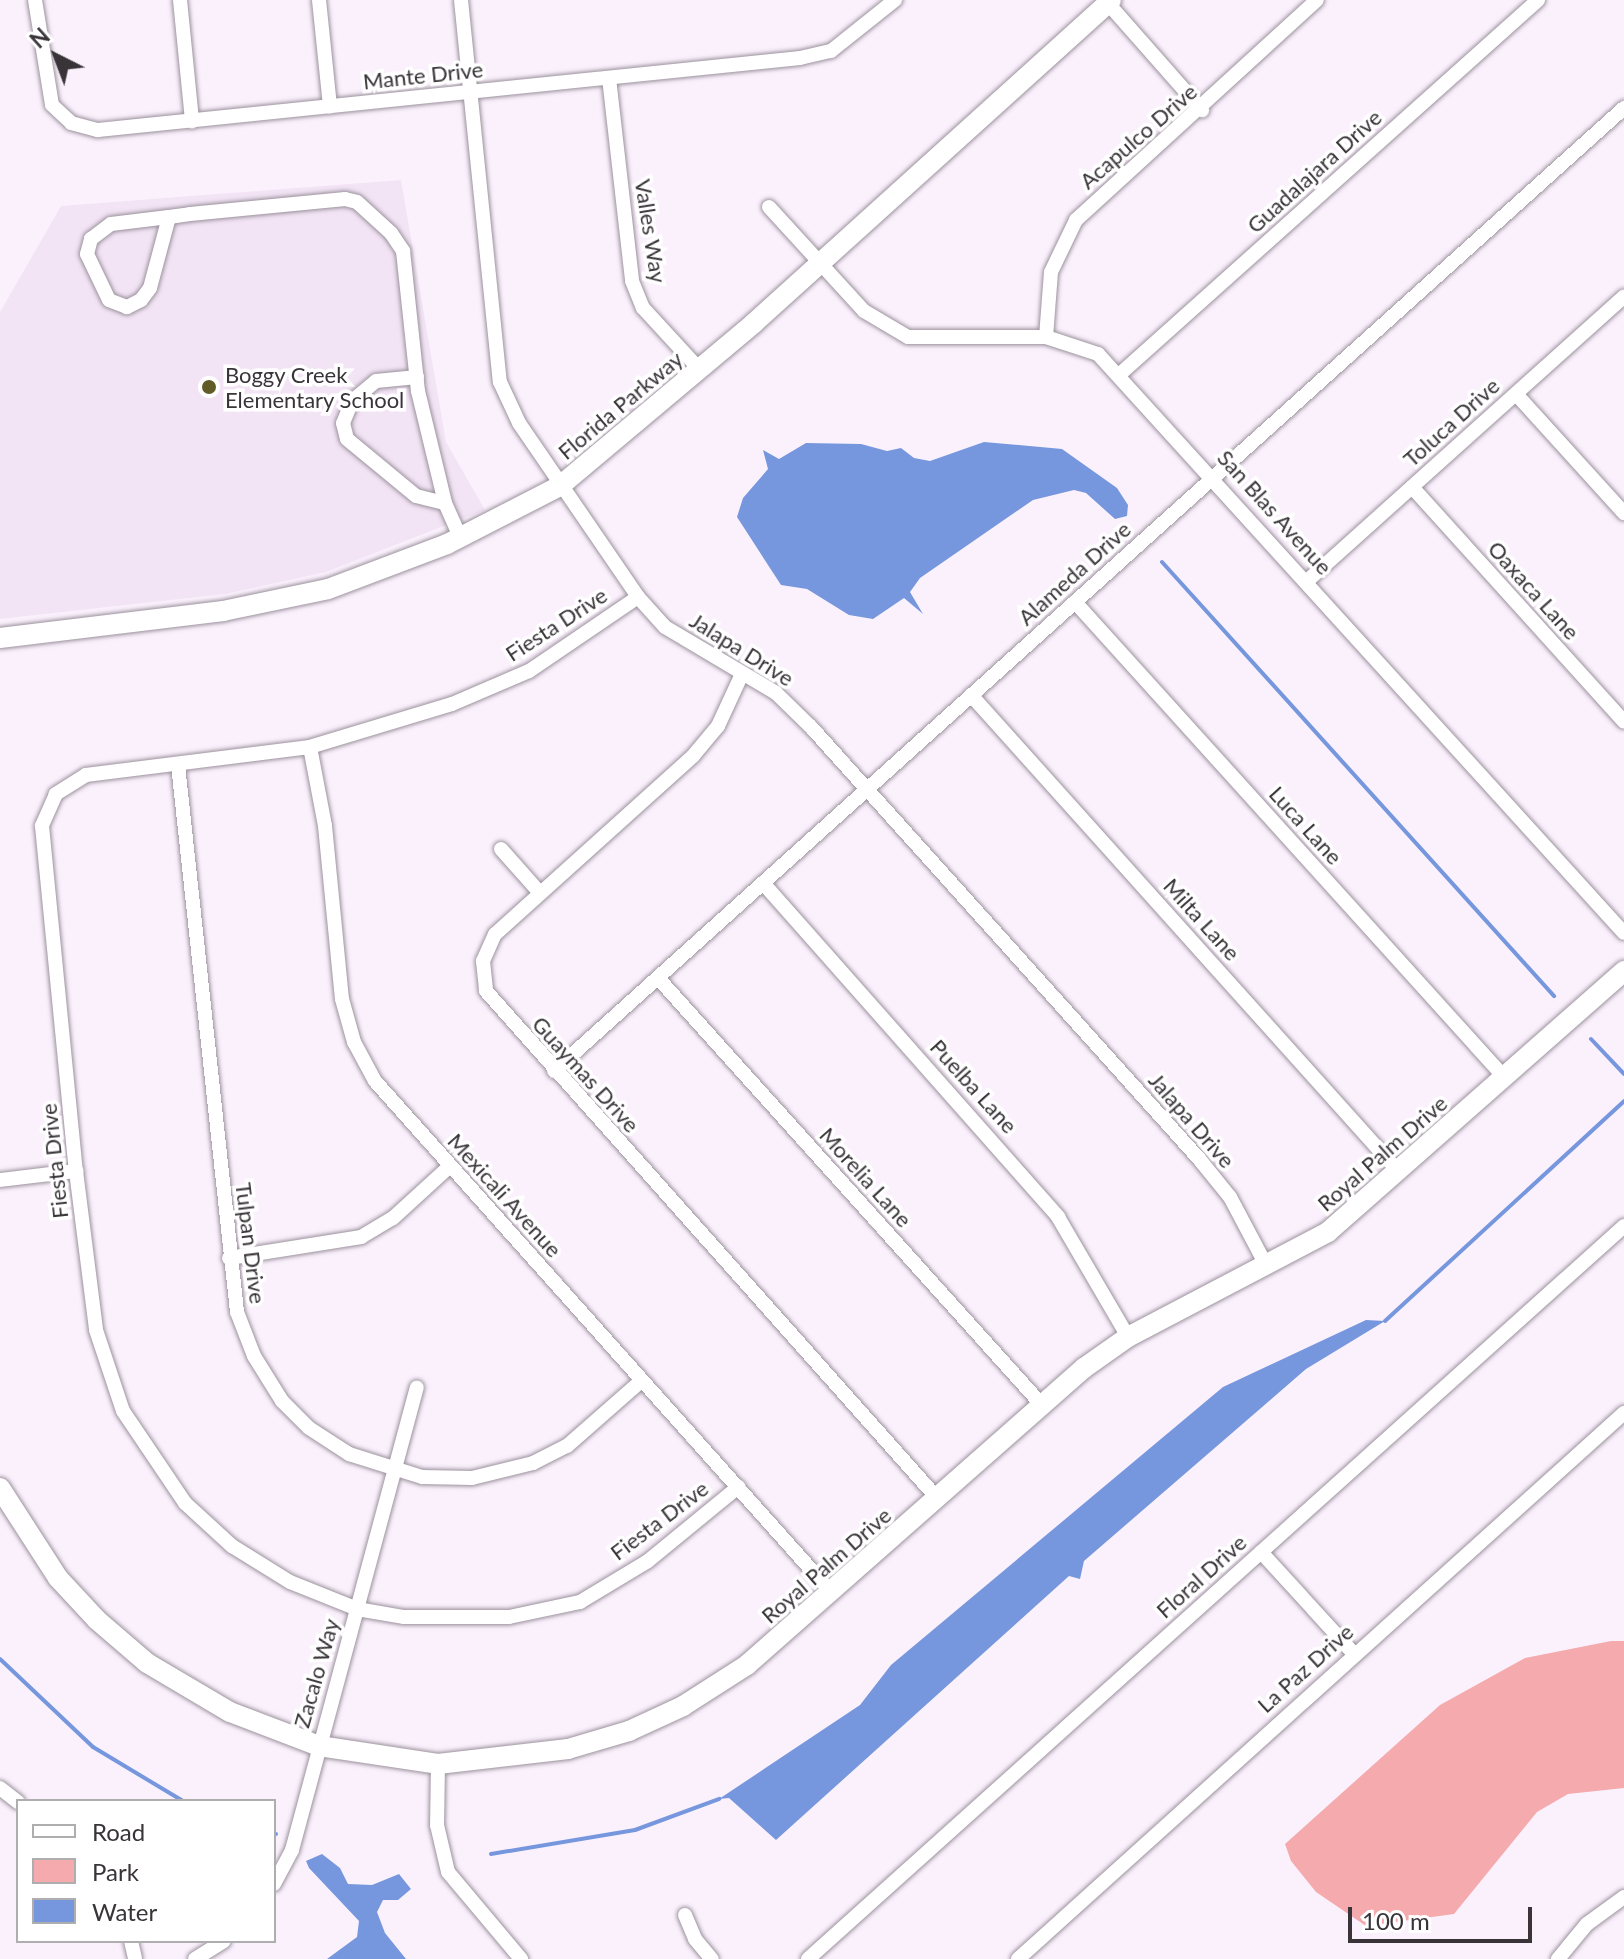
<!DOCTYPE html>
<style>
body{margin:0}
#map{position:relative;width:1624px;height:1959px;overflow:hidden;background:#fbf1fd;font-family:Lato,sans-serif}
div>[style]{position:absolute}
.built>*{inset:0;background:#f3e4f5}
.green>*{inset:0;background:#f5abad}
.water>*{inset:0;background:#7697dd}
.stream>*{height:4px;margin:-2px;padding:0 2px;transform-origin:2px;border-radius:2px;background:#7697dd}
.roads{filter:drop-shadow(0 0 2px #9b929d) drop-shadow(0 0 2px #9b929d)}
.street>*{height:14px;margin:-7px;padding:0 7px;transform-origin:7px;border-radius:7px;background:#fff}
.secondary>*{height:20px;margin:-10px;padding:0 10px;transform-origin:10px;border-radius:10px;background:#fff}
.dots>*{width:22px;height:22px;translate:-50% -50%;box-sizing:border-box;border:4px solid #fff;border-radius:50%}
span{translate:-50% -50%;white-space:nowrap;text-align:center;line-height:1.15;-webkit-text-stroke:7px #fff;paint-order:stroke}
.street-label{font-size:22px;color:#383438}
.poi-label{font-size:22px;color:#383438}
.left{translate:0 -50%;text-align:left}
.legend{position:absolute;left:16px;top:1799px;width:260px;height:144px;box-sizing:border-box;background:#fff;border:2px solid #afaeaf;margin:0;padding:10px 14px;list-style:none;font-size:24px;color:#383438}
.legend li{display:flex;align-items:center;gap:16px;height:40px}
.legend b{width:40px;border:2px solid #afaeaf}
.north{position:absolute;left:16px;top:16px;width:80px;height:80px;-webkit-text-stroke:6px #fff;paint-order:stroke;rotate:318deg;font-size:22px;font-weight:700;line-height:32px;text-align:center;color:#383438}
.north::after{content:'';display:block;margin:auto;width:28px;height:36px;background:#383438;clip-path:polygon(50% 0,100% 100%,50% 72%,0 100%)}
.scale{position:absolute;left:1348px;top:1907px;width:184px;height:36px;box-sizing:border-box;border:4px solid #383438;border-top:0;padding-left:10px;font-size:24px;line-height:28px;white-space:nowrap;color:#383438;-webkit-text-stroke:6px #fff;paint-order:stroke}
</style>
<div id="map">
<div class="built">
<div style="clip-path:polygon(401px 180px,446px 442px,485px 510px,326px 572px,225px 594px,0 619px,0 312px,61px 206px)"></div>
</div>
<div class="green">
<div style="clip-path:polygon(1611px 1641px,1624px 1641px,1624px 1788px,1568px 1794px,1537px 1812px,1454px 1914px,1366px 1926px,1316px 1892px,1291px 1861px,1285px 1844px,1440px 1705px,1525px 1658px)"></div>
</div>
<div class="water">
<div style="clip-path:polygon(984px 442px,1062px 449px,1117px 488px,1128px 505px,1127px 516px,1115px 519px,1086px 493px,1074px 490px,1033px 500px,920px 578px,910px 592px,923px 614px,904px 598px,873px 619px,849px 615px,807px 589px,781px 585px,737px 517px,743px 498px,768px 469px,763px 450px,779px 459px,806px 443px,861px 444px,887px 451px,901px 448px,914px 458px,930px 461px)"></div>
<div style="clip-path:polygon(1366px 1320px,1385px 1321px,1306px 1369px,1084px 1561px,1080px 1579px,1069px 1576px,776px 1840px,729px 1798px,719px 1799px,860px 1705px,891px 1665px,1223px 1387px)"></div>
<div style="clip-path:polygon(322px 1854px,340px 1868px,348px 1884px,372px 1885px,399px 1874px,411px 1889px,398px 1900px,383px 1900px,377px 1912px,385px 1933px,406px 1959px,327px 1959px,357px 1937px,359px 1921px,309px 1868px,306px 1861px)"></div>
</div>
<div class="stream">
<div style="left:1162px;top:562px;width:585px;rotate:47.91deg"></div>
<div style="left:1591px;top:1039px;width:48px;rotate:46.7deg"></div>
<div style="left:1385px;top:1321px;width:325px;rotate:-42.6deg"></div>
<div style="left:0;top:1659px;width:128px;rotate:43.4deg"></div>
<div style="left:93px;top:1747px;width:105px;rotate:31deg"></div>
<div style="left:274px;top:1834px;width:2px"></div>
<div style="left:491px;top:1854px;width:146px;rotate:-9.5deg"></div>
<div style="left:635px;top:1830px;width:90px;rotate:-20.3deg"></div>
</div>
<div class="roads">
<div class="street">
<div style="left:35px;top:0;width:106px;rotate:80.8deg"></div>
<div style="left:52px;top:105px;width:26px;rotate:43deg"></div>
<div style="left:71px;top:123px;width:28px;rotate:15deg"></div>
<div style="left:98px;top:130px;width:706px;rotate:-5.86deg"></div>
<div style="left:800px;top:58px;width:32px;rotate:-13deg"></div>
<div style="left:831px;top:51px;width:82px;rotate:-38.6deg"></div>
<div style="left:180px;top:0;width:122px;rotate:84.3deg"></div>
<div style="left:319px;top:0;width:107px;rotate:84.1deg"></div>
<div style="left:461px;top:0;width:384px;rotate:84.2deg"></div>
<div style="left:500px;top:382px;width:45px;rotate:65.1deg"></div>
<div style="left:519px;top:423px;width:211px;rotate:55.6deg"></div>
<div style="left:638px;top:597px;width:40px;rotate:48deg"></div>
<div style="left:665px;top:627px;width:129px;rotate:30.7deg"></div>
<div style="left:776px;top:693px;width:49px;rotate:44.2deg"></div>
<div style="left:811px;top:727px;width:582px;rotate:48.06deg"></div>
<div style="left:1200px;top:1160px;width:48px;rotate:51deg"></div>
<div style="left:1230px;top:1197px;width:75px;rotate:62.1deg"></div>
<div style="left:1105px;top:0;width:147px;rotate:48.6deg"></div>
<div style="left:609px;top:78px;width:204px;rotate:83.5deg"></div>
<div style="left:632px;top:281px;width:29px;rotate:68deg"></div>
<div style="left:643px;top:308px;width:83px;rotate:47.4deg"></div>
<div style="left:769px;top:207px;width:141px;rotate:47.6deg"></div>
<div style="left:864px;top:311px;width:51px;rotate:30.6deg"></div>
<div style="left:908px;top:337px;width:138px"></div>
<div style="left:1046px;top:337px;width:55px;rotate:18.1deg"></div>
<div style="left:1098px;top:354px;width:782px;rotate:47.75deg"></div>
<div style="left:169px;top:217px;width:73px;rotate:105deg"></div>
<div style="left:150px;top:288px;width:15px;rotate:127deg"></div>
<div style="left:141px;top:300px;width:16px;rotate:153deg"></div>
<div style="left:127px;top:307px;width:19px;rotate:-159deg"></div>
<div style="left:109px;top:300px;width:51px;rotate:-115.6deg"></div>
<div style="left:87px;top:254px;width:16px;rotate:-75deg"></div>
<div style="left:91px;top:239px;width:25px;rotate:-37deg"></div>
<div style="left:111px;top:224px;width:58px;rotate:-6.9deg"></div>
<div style="left:169px;top:217px;width:21px;rotate:-8deg"></div>
<div style="left:190px;top:214px;width:156px;rotate:-5.5deg"></div>
<div style="left:345px;top:199px;width:12px;rotate:14deg"></div>
<div style="left:357px;top:202px;width:46px;rotate:42.4deg"></div>
<div style="left:391px;top:233px;width:22px;rotate:56deg"></div>
<div style="left:403px;top:251px;width:141px;rotate:83.9deg"></div>
<div style="left:418px;top:391px;width:115px;rotate:76.4deg"></div>
<div style="left:445px;top:503px;width:37px;rotate:66deg"></div>
<div style="left:1046px;top:337px;width:65px;rotate:-85.6deg"></div>
<div style="left:1051px;top:272px;width:58px;rotate:-64.3deg"></div>
<div style="left:1076px;top:220px;width:326px;rotate:-42.4deg"></div>
<div style="left:1120px;top:374px;width:561px;rotate:-41.82deg"></div>
<div style="left:417px;top:377px;width:41px;rotate:174.4deg"></div>
<div style="left:376px;top:381px;width:31px;rotate:140deg"></div>
<div style="left:352px;top:401px;width:24px;rotate:112deg"></div>
<div style="left:343px;top:423px;width:16px;rotate:76deg"></div>
<div style="left:347px;top:439px;width:89px;rotate:39.6deg"></div>
<div style="left:416px;top:496px;width:30px;rotate:14deg"></div>
<div style="left:1516px;top:394px;width:161px;rotate:47.8deg"></div>
<div style="left:1412px;top:487px;width:316px;rotate:47.9deg"></div>
<div style="left:1307px;top:581px;width:426px;rotate:-41.9deg"></div>
<div style="left:638px;top:597px;width:132px;rotate:145.8deg"></div>
<div style="left:529px;top:671px;width:84px;rotate:156.8deg"></div>
<div style="left:452px;top:704px;width:148px;rotate:163.2deg"></div>
<div style="left:310px;top:747px;width:226px;rotate:172.9deg"></div>
<div style="left:86px;top:775px;width:36px;rotate:148deg"></div>
<div style="left:56px;top:794px;width:35px;rotate:114deg"></div>
<div style="left:42px;top:826px;width:347px;rotate:84.4deg"></div>
<div style="left:76px;top:1171px;width:160px;rotate:82.8deg"></div>
<div style="left:96px;top:1330px;width:85px;rotate:71.6deg"></div>
<div style="left:123px;top:1411px;width:111px;rotate:56deg"></div>
<div style="left:185px;top:1503px;width:64px;rotate:42.5deg"></div>
<div style="left:232px;top:1546px;width:68px;rotate:31.8deg"></div>
<div style="left:290px;top:1582px;width:72px;rotate:21.9deg"></div>
<div style="left:357px;top:1609px;width:48px;rotate:9.7deg"></div>
<div style="left:404px;top:1617px;width:105px"></div>
<div style="left:509px;top:1617px;width:73px;rotate:-11.9deg"></div>
<div style="left:580px;top:1602px;width:79px;rotate:-31.1deg"></div>
<div style="left:648px;top:1561px;width:117px;rotate:-39.4deg"></div>
<div style="left:1075px;top:602px;width:641px;rotate:47.91deg"></div>
<div style="left:742px;top:674px;width:57px;rotate:114.8deg"></div>
<div style="left:718px;top:726px;width:39px;rotate:130deg"></div>
<div style="left:693px;top:756px;width:266px;rotate:138deg"></div>
<div style="left:495px;top:934px;width:30px;rotate:114deg"></div>
<div style="left:483px;top:961px;width:30px;rotate:84deg"></div>
<div style="left:486px;top:991px;width:680px;rotate:48.34deg"></div>
<div style="left:971px;top:695px;width:641px;rotate:48.1deg"></div>
<div style="left:310px;top:747px;width:80px;rotate:79.2deg"></div>
<div style="left:325px;top:826px;width:174px;rotate:84.4deg"></div>
<div style="left:342px;top:999px;width:45px;rotate:74.4deg"></div>
<div style="left:354px;top:1042px;width:44px;rotate:61.7deg"></div>
<div style="left:375px;top:1081px;width:686px;rotate:48.25deg"></div>
<div style="left:178px;top:765px;width:550px;rotate:83.84deg"></div>
<div style="left:237px;top:1312px;width:47px;rotate:68.9deg"></div>
<div style="left:254px;top:1356px;width:53px;rotate:58.1deg"></div>
<div style="left:282px;top:1401px;width:38px;rotate:45deg"></div>
<div style="left:309px;top:1428px;width:48px;rotate:33deg"></div>
<div style="left:349px;top:1454px;width:77px;rotate:17.5deg"></div>
<div style="left:422px;top:1477px;width:50px;rotate:1.1deg"></div>
<div style="left:472px;top:1478px;width:63px;rotate:-13.8deg"></div>
<div style="left:533px;top:1463px;width:38px;rotate:-27deg"></div>
<div style="left:567px;top:1446px;width:98px;rotate:-41.3deg"></div>
<div style="left:501px;top:849px;width:59px;rotate:48.4deg"></div>
<div style="left:763px;top:883px;width:446px;rotate:48.5deg"></div>
<div style="left:1058px;top:1217px;width:139px;rotate:59.7deg"></div>
<div style="left:658px;top:978px;width:574px;rotate:48.04deg"></div>
<div style="left:554px;top:1071px;width:1440px;rotate:-41.99deg"></div>
<div style="left:0;top:1180px;width:77px;rotate:-6.8deg"></div>
<div style="left:229px;top:1258px;width:134px;rotate:-9deg"></div>
<div style="left:361px;top:1237px;width:37px;rotate:-31deg"></div>
<div style="left:393px;top:1218px;width:77px;rotate:-42.4deg"></div>
<div style="left:1261px;top:1552px;width:138px;rotate:47.6deg"></div>
<div style="left:438px;top:1764px;width:61px;rotate:90.9deg"></div>
<div style="left:437px;top:1825px;width:48px;rotate:76.8deg"></div>
<div style="left:448px;top:1872px;width:114px;rotate:50deg"></div>
<div style="left:0;top:1788px;width:23px;rotate:38deg"></div>
<div style="left:274px;top:1884px;width:38px;rotate:-62deg"></div>
<div style="left:292px;top:1850px;width:479px;rotate:-74.9deg"></div>
<div style="left:685px;top:1915px;width:26px;rotate:67deg"></div>
<div style="left:695px;top:1939px;width:26px;rotate:50deg"></div>
<div style="left:131px;top:1941px;width:18px;rotate:77deg"></div>
<div style="left:195px;top:1959px;width:34px;rotate:-32deg"></div>
<div style="left:808px;top:1959px;width:1097px;rotate:-41.93deg"></div>
<div style="left:1018px;top:1959px;width:816px;rotate:-42.02deg"></div>
<div style="left:1558px;top:1959px;width:45px;rotate:-50.4deg"></div>
<div style="left:1587px;top:1924px;width:46px;rotate:-36.1deg"></div>
</div>
<div class="secondary">
<div style="left:0;top:638px;width:225px;rotate:-6.9deg"></div>
<div style="left:223px;top:611px;width:107px;rotate:-11.8deg"></div>
<div style="left:328px;top:589px;width:127px;rotate:-20.7deg"></div>
<div style="left:447px;top:544px;width:127px;rotate:-27.2deg"></div>
<div style="left:560px;top:486px;width:253px;rotate:-40deg"></div>
<div style="left:754px;top:323px;width:481px;rotate:-42.1deg"></div>
<div style="left:0;top:1488px;width:107px;rotate:57.2deg"></div>
<div style="left:58px;top:1578px;width:57px;rotate:47.1deg"></div>
<div style="left:97px;top:1620px;width:66px;rotate:40.7deg"></div>
<div style="left:147px;top:1663px;width:96px;rotate:30.6deg"></div>
<div style="left:230px;top:1712px;width:95px;rotate:20.9deg"></div>
<div style="left:319px;top:1746px;width:120px;rotate:8.6deg"></div>
<div style="left:438px;top:1764px;width:131px;rotate:-6.6deg"></div>
<div style="left:568px;top:1749px;width:64px;rotate:-16.4deg"></div>
<div style="left:629px;top:1731px;width:60px;rotate:-24.8deg"></div>
<div style="left:683px;top:1706px;width:76px;rotate:-32.6deg"></div>
<div style="left:747px;top:1665px;width:449px;rotate:-41.4deg"></div>
<div style="left:1084px;top:1368px;width:54px;rotate:-35.2deg"></div>
<div style="left:1128px;top:1337px;width:226px;rotate:-27.7deg"></div>
<div style="left:1328px;top:1232px;width:395px;rotate:-41.4deg"></div>
</div>
</div>
<div class="dots">
<div style="left:209px;top:387px;background:#615b27"></div>
</div>
<div class="street-label">
<span style="left:423px;top:75px;rotate:-6deg">Mante Drive</span>
<span style="left:1138px;top:136px;rotate:-41deg">Acapulco Drive</span>
<span style="left:1314px;top:171px;rotate:-42deg">Guadalajara Drive</span>
<span style="left:651px;top:231px;rotate:81deg">Valles Way</span>
<span style="left:620px;top:405px;rotate:-40deg">Florida Parkway</span>
<span style="left:1451px;top:422px;rotate:-42deg">Toluca Drive</span>
<span style="left:1275px;top:512px;rotate:48deg">San Blas Avenue</span>
<span style="left:1074px;top:573px;rotate:-42deg">Alameda Drive</span>
<span style="left:1534px;top:590px;rotate:48deg">Oaxaca Lane</span>
<span style="left:556px;top:624px;rotate:-33deg">Fiesta Drive</span>
<span style="left:742px;top:649px;rotate:32deg">Jalapa Drive</span>
<span style="left:1306px;top:825px;rotate:48deg">Luca Lane</span>
<span style="left:1202px;top:919px;rotate:48deg">Milta Lane</span>
<span style="left:586px;top:1074px;rotate:48deg">Guaymas Drive</span>
<span style="left:974px;top:1086px;rotate:48deg">Puelba Lane</span>
<span style="left:1192px;top:1120px;rotate:49deg">Jalapa Drive</span>
<span style="left:1382px;top:1153px;rotate:-41deg">Royal Palm Drive</span>
<span style="left:54px;top:1161px;rotate:-96deg">Fiesta Drive</span>
<span style="left:866px;top:1177px;rotate:48deg">Morelia Lane</span>
<span style="left:505px;top:1195px;rotate:48deg">Mexicali Avenue</span>
<span style="left:251px;top:1243px;rotate:83deg">Tulpan Drive</span>
<span style="left:659px;top:1520px;rotate:-37deg">Fiesta Drive</span>
<span style="left:826px;top:1565px;rotate:-41deg">Royal Palm Drive</span>
<span style="left:1201px;top:1576px;rotate:-42deg">Floral Drive</span>
<span style="left:1305px;top:1668px;rotate:-42deg">La Paz Drive</span>
<span style="left:316px;top:1673px;rotate:-74deg">Zacalo Way</span>
</div>
<div class="poi-label">
<span class="left" style="left:225px;top:387px">Boggy Creek<br>Elementary School</span>
</div>
<ul class="legend">
<li><b style="height:10px;background:#fff"></b>Road</li>
<li><b style="height:22px;background:#f5abad"></b>Park</li>
<li><b style="height:22px;background:#7697dd"></b>Water</li>
</ul>
<div class="north">N</div>
<div class="scale">100 m</div>
</div>
